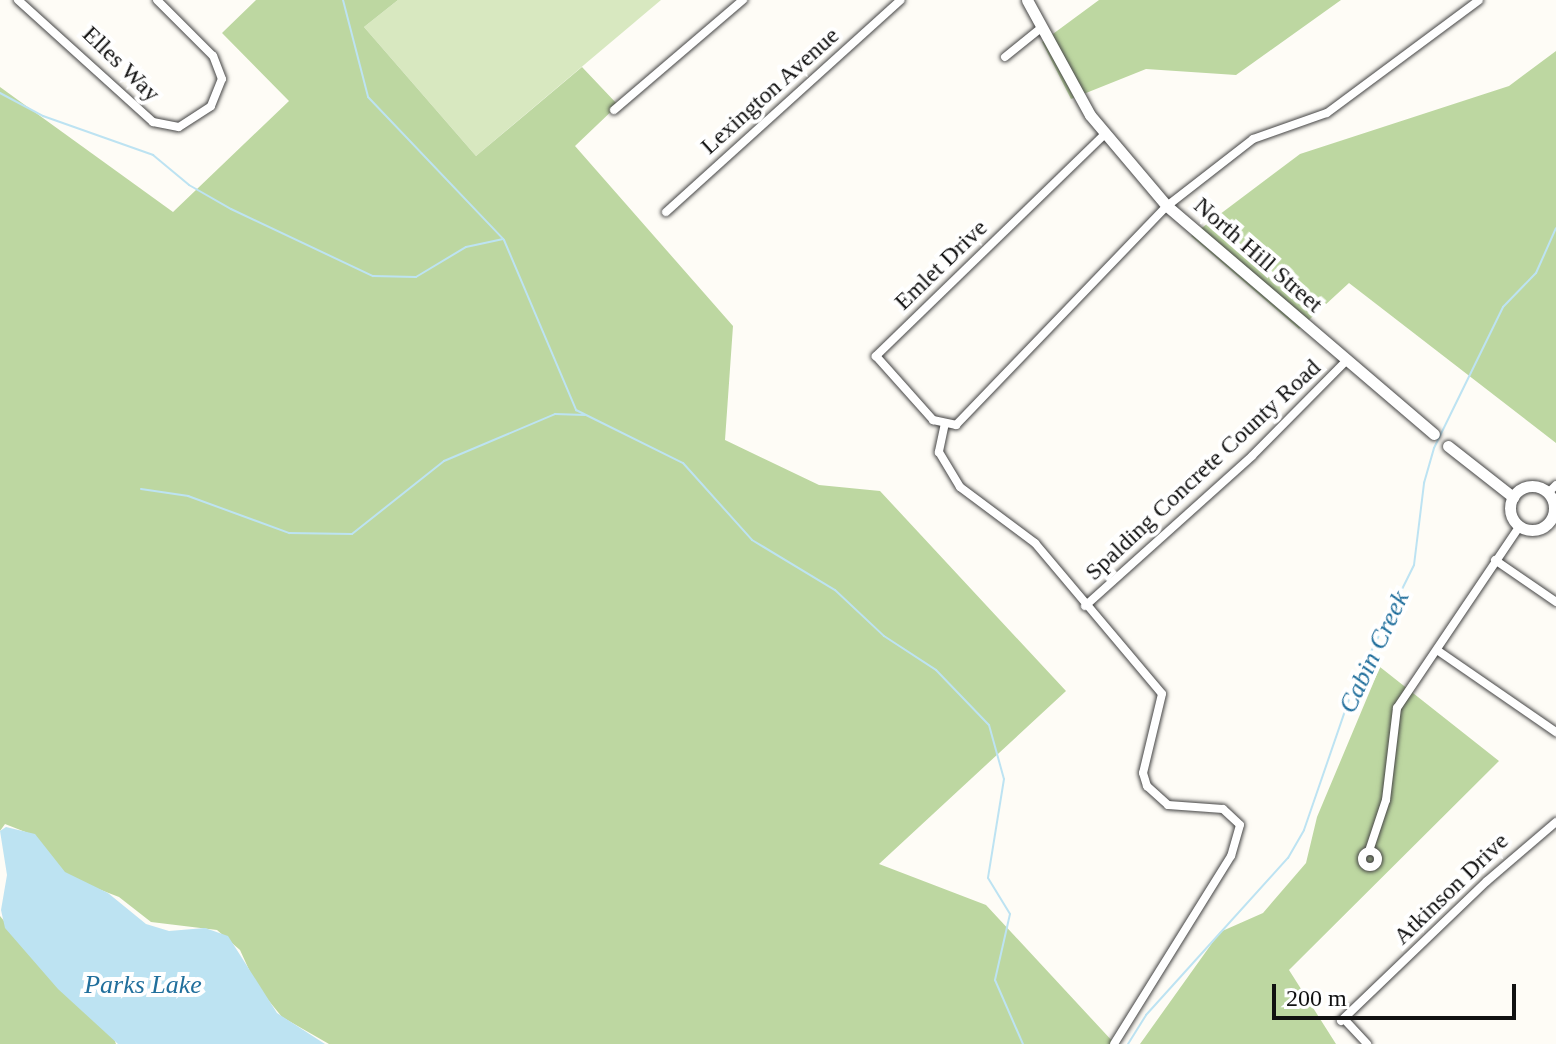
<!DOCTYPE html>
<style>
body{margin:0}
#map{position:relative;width:1556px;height:1044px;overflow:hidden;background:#fefcf6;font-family:"Times New Roman",serif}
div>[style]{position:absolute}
.green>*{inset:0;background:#d8e8c0}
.forest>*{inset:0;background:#bdd7a1}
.water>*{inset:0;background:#bde3f2}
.stream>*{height:2px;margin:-1px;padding:0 1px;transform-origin:1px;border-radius:1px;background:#bde3f2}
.roads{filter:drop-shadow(0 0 2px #444) drop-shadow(0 0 2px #444)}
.minor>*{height:8px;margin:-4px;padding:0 4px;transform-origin:4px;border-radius:4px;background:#fff}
.minor>.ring{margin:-4px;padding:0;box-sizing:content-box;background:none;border:8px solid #fff;border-radius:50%}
.tertiary>*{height:11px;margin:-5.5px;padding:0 5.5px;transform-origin:5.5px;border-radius:5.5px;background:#fff}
.tertiary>.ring{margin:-5.5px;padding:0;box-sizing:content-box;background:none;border:11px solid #fff;border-radius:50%}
span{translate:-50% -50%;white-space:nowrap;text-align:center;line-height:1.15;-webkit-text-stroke:8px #fff;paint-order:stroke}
.street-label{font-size:24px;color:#111}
.water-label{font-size:26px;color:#216f9c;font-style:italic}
.scale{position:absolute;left:1272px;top:984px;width:244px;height:36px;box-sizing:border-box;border:4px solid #111;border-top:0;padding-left:10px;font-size:24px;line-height:28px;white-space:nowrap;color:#111;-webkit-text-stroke:6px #fff;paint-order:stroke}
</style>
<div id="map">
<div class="green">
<div style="clip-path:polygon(398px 0,661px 0,476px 156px,364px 27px)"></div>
</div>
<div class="forest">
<div style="clip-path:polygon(256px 0,398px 0,364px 27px,476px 156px,582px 67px,618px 105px,575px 146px,733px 326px,725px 440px,819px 485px,880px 491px,1066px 691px,879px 864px,986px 905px,1115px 1044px,329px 1044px,282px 1017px,256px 985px,240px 950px,217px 930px,151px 922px,119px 897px,62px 875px,33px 835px,5px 824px,0 831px,0 87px,173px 212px,289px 101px,222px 33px)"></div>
<div style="clip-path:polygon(1099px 0,1341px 0,1236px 75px,1146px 69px,1071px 99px,1042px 42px)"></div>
<div style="clip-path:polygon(1556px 51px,1556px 443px,1349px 283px,1299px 329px,1191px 236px,1300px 154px,1509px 86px)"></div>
<div style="clip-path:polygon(1380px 667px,1499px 761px,1289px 970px,1336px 1044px,1140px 1044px,1220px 932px,1263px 913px,1306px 863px,1317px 817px)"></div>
<div style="clip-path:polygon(0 916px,50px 978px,110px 1028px,116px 1044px,0 1044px)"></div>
</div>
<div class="water">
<div style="clip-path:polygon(6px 827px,35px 834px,65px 872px,108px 893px,146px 924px,169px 931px,205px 928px,228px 936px,277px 1013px,325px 1044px,118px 1044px,58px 989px,5px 928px,1px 910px,7px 875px,0 831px)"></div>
</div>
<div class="stream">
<div style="left:343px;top:0;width:100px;rotate:75.5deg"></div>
<div style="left:368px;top:97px;width:197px;rotate:46.4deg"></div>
<div style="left:504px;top:240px;width:185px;rotate:67deg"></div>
<div style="left:576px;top:410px;width:119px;rotate:26.4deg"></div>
<div style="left:683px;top:463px;width:103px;rotate:48.1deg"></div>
<div style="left:752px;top:540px;width:97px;rotate:31.1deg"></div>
<div style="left:835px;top:590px;width:67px;rotate:43.2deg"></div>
<div style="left:884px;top:636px;width:62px;rotate:33.2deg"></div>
<div style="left:936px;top:670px;width:76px;rotate:46.1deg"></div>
<div style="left:989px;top:725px;width:56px;rotate:74.5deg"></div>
<div style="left:1004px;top:779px;width:100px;rotate:99.2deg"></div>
<div style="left:988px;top:878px;width:42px;rotate:58.6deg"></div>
<div style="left:1010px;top:914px;width:68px;rotate:102.8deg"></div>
<div style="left:995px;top:980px;width:70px;rotate:66.4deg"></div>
<div style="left:0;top:93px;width:49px;rotate:28.1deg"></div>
<div style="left:43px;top:116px;width:117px;rotate:19.5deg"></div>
<div style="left:153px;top:155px;width:47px;rotate:39.8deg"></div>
<div style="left:189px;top:185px;width:48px;rotate:29.7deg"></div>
<div style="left:231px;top:209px;width:157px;rotate:25.3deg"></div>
<div style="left:373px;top:276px;width:43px;rotate:1.3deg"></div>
<div style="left:416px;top:277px;width:58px;rotate:-31deg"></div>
<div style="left:466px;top:247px;width:38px;rotate:-12deg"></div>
<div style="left:141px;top:489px;width:48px;rotate:8.5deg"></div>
<div style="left:188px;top:496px;width:108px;rotate:20.1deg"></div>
<div style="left:289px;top:533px;width:63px;rotate:0.9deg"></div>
<div style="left:352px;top:534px;width:117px;rotate:-38.4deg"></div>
<div style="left:444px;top:461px;width:121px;rotate:-22.9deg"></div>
<div style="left:555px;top:414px;width:30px;rotate:2deg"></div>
<div style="left:1128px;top:1044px;width:34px;rotate:-58deg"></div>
<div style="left:1146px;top:1015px;width:212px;rotate:-47.9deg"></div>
<div style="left:1288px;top:858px;width:32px;rotate:-60deg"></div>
<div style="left:1304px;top:830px;width:150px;rotate:-71deg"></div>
<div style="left:1353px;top:688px;width:137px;rotate:-63.6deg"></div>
<div style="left:1414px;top:565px;width:83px;rotate:-83deg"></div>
<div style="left:1424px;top:483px;width:36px;rotate:-74deg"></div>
<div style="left:1434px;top:448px;width:157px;rotate:-63.9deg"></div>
<div style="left:1503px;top:307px;width:47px;rotate:-45.9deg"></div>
<div style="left:1536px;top:273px;width:49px;rotate:-66deg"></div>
</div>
<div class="roads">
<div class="minor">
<div style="left:18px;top:0;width:182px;rotate:42.1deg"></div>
<div style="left:153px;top:122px;width:26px;rotate:11deg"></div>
<div style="left:179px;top:127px;width:38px;rotate:-33deg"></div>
<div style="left:211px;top:106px;width:29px;rotate:-68deg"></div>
<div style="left:222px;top:79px;width:25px;rotate:-111deg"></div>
<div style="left:213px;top:56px;width:79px;rotate:-135deg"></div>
<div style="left:1005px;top:57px;width:46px;rotate:-38.9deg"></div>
<div style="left:614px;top:110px;width:170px;rotate:-40.5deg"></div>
<div style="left:1104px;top:135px;width:318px;rotate:135.9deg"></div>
<div style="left:876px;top:356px;width:86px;rotate:48.3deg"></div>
<div style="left:933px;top:420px;width:24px;rotate:12deg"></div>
<div style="left:956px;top:425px;width:304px;rotate:-46.1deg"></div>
<div style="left:1167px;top:206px;width:109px;rotate:-37.9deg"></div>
<div style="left:1253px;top:139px;width:78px;rotate:-19.4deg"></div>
<div style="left:1327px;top:113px;width:189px;rotate:-36.6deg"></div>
<div style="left:666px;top:212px;width:316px;rotate:-42.1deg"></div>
<div style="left:945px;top:423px;width:30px;rotate:102deg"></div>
<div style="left:939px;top:452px;width:41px;rotate:59deg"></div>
<div style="left:960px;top:487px;width:94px;rotate:36.7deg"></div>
<div style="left:1035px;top:543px;width:197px;rotate:49.9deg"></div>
<div style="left:1162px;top:694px;width:81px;rotate:103.5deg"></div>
<div style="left:1143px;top:773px;width:14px;rotate:73deg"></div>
<div style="left:1147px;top:786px;width:28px;rotate:42deg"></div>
<div style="left:1168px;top:805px;width:55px;rotate:4.2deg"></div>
<div style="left:1223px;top:809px;width:23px;rotate:43deg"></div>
<div style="left:1240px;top:825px;width:32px;rotate:106deg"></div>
<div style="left:1231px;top:856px;width:221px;rotate:121.9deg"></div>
<div style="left:1548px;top:493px;width:11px;rotate:-45deg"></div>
<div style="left:1495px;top:560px;width:74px;rotate:34.5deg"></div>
<div style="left:1085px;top:606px;width:224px;rotate:-41.9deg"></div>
<div style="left:1252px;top:456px;width:134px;rotate:-45.3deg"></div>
<div style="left:1437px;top:650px;width:145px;rotate:34.6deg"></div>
<div class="ring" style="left:1362px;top:851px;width:8px;height:8px"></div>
<div style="left:1369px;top:851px;width:54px;rotate:-71.6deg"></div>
<div style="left:1386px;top:800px;width:93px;rotate:-83.2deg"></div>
<div style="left:1397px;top:708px;width:218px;rotate:-56deg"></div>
<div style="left:1344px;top:1019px;width:34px;rotate:47deg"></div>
<div style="left:1341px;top:1021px;width:202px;rotate:-43.8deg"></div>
<div style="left:1487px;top:881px;width:91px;rotate:-40.5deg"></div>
</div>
<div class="tertiary">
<div style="left:1027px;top:0;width:131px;rotate:61.3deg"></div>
<div style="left:1090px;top:115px;width:119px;rotate:49.8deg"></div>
<div style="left:1167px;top:206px;width:351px;rotate:40.5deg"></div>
<div style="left:1448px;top:446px;width:83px;rotate:38.1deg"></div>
<div class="ring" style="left:1510px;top:486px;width:33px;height:33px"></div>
</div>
</div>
<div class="street-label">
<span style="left:121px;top:64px;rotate:44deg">Elles Way</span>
<span style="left:770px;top:91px;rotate:-42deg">Lexington Avenue</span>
<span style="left:1258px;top:255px;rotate:41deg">North Hill Street</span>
<span style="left:941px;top:265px;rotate:-44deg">Emlet Drive</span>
<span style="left:1203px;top:470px;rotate:-43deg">Spalding Concrete County Road</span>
<span style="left:1451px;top:889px;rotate:-44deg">Atkinson Drive</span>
</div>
<div class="water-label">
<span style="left:1374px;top:652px;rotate:-65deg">Cabin Creek</span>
<span style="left:143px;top:985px">Parks Lake</span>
</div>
<div class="scale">200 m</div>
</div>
